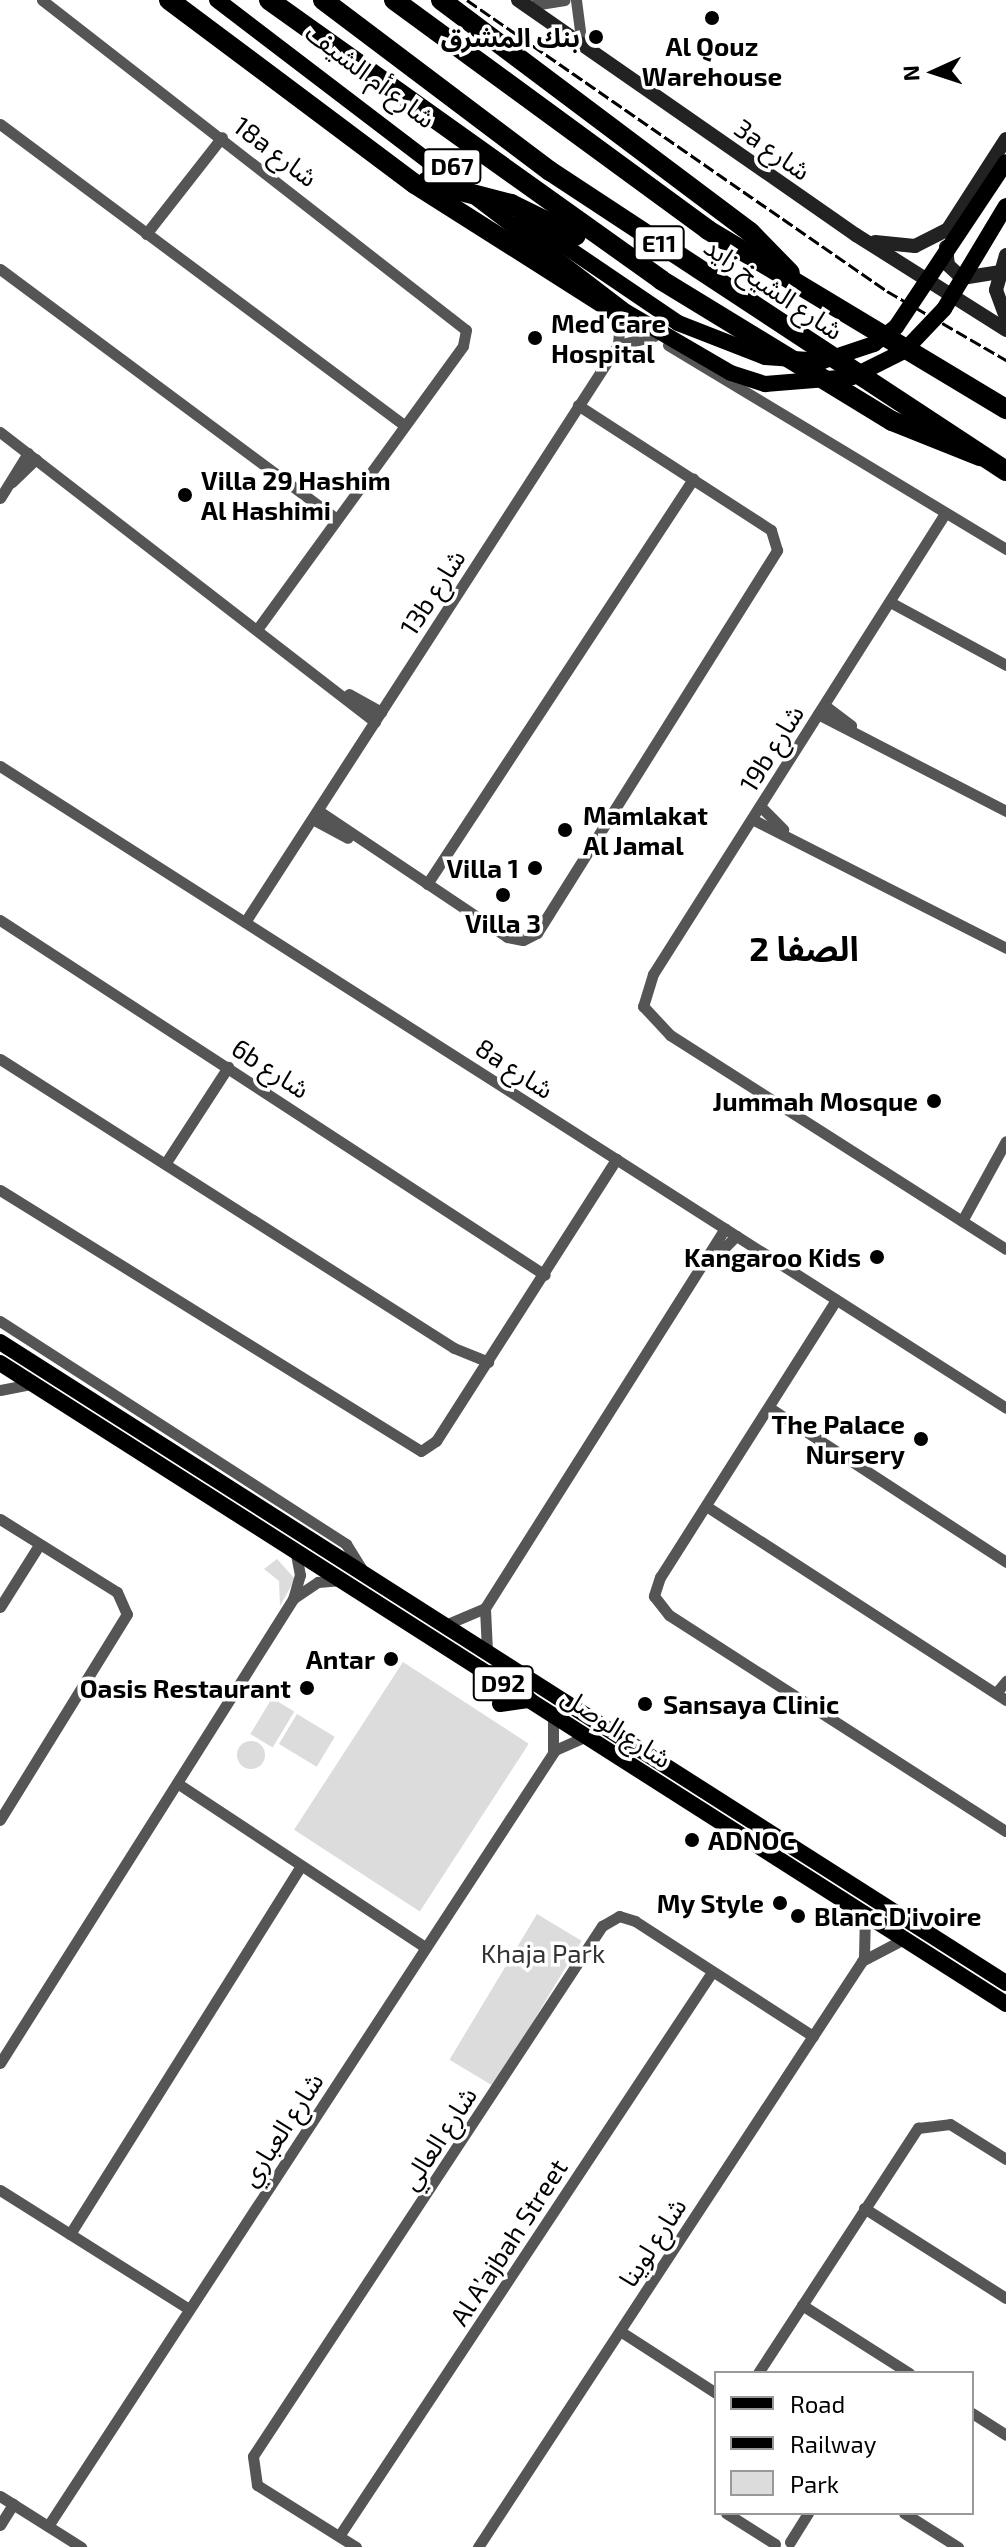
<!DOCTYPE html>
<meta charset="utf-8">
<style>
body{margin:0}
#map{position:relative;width:1006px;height:2547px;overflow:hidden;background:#fff;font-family:"Exo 2","Noto Sans Arabic",sans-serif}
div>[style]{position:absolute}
.green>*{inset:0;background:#dcdcdc;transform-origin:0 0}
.round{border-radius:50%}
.street>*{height:11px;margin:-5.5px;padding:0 5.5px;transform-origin:5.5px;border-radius:5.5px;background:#555}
.secondary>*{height:14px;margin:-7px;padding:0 7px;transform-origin:7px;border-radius:7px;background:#222}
.primary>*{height:16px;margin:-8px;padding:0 8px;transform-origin:8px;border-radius:8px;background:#000}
.highway>*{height:20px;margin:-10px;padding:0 10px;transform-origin:10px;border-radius:10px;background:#000}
.rail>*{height:3px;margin-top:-1.5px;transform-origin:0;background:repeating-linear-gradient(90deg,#000 0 12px,transparent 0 16px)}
.dots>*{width:22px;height:22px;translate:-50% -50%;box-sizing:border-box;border:4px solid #fff;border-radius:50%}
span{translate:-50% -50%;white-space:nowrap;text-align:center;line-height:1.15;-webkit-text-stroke:7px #fff;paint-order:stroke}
.shield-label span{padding:2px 6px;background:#fff;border:2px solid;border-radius:6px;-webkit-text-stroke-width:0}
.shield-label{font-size:24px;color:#000;font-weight:700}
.poi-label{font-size:26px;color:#000;font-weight:700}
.right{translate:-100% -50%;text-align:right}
.left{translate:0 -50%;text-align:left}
.street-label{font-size:26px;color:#000}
.park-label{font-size:26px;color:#333}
.district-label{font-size:34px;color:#000;font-weight:700}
.legend{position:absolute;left:714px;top:2371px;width:260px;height:144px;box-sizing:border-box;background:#fff;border:2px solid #999;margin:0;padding:10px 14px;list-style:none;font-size:24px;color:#000}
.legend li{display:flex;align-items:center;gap:16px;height:40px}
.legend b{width:40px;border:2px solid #999}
.north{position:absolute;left:894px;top:32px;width:80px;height:80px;-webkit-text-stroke:6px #fff;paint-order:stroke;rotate:267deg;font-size:22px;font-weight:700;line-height:32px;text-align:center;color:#000}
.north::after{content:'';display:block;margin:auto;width:28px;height:36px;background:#000;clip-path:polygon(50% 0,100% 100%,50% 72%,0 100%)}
</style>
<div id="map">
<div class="green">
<div style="clip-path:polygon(277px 1559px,295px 1579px,280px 1606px,279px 1581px,264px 1569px)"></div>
<div style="left:403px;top:1662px;width:150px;height:200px;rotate:33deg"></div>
<div style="left:272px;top:1698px;width:26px;height:42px;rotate:31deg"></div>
<div style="left:297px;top:1714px;width:44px;height:35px;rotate:31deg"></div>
<div class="round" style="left:237px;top:1741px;width:28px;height:28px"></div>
<div style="left:537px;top:1914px;width:52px;height:170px;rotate:31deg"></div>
</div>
<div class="street">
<div style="left:42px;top:0;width:537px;rotate:37.89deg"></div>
<div style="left:466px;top:330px;width:16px;rotate:101deg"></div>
<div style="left:463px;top:346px;width:349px;rotate:126deg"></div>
<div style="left:576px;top:0;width:46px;rotate:82.6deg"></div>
<div style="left:527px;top:6px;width:38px;rotate:-9deg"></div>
<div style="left:0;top:124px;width:504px;rotate:36.69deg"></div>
<div style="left:146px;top:234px;width:123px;rotate:-51.9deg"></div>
<div style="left:0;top:269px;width:417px;rotate:36.6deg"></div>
<div style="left:618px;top:345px;width:37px;rotate:-14deg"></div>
<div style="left:668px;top:345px;width:395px;rotate:31.1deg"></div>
<div style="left:0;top:432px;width:474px;rotate:37.7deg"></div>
<div style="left:12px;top:482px;width:33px;rotate:-44deg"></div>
<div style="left:0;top:498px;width:53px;rotate:-58.1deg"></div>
<div style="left:944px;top:515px;width:543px;rotate:122.37deg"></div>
<div style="left:653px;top:974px;width:34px;rotate:107deg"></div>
<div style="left:643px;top:1006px;width:40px;rotate:47deg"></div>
<div style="left:670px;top:1035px;width:398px;rotate:32.5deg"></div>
<div style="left:890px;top:602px;width:132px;rotate:28.5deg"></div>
<div style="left:349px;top:694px;width:37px;rotate:29deg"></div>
<div style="left:824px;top:705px;width:34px;rotate:37deg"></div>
<div style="left:818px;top:714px;width:212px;rotate:27.3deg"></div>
<div style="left:0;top:766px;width:1193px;rotate:32.54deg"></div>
<div style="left:760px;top:806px;width:33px;rotate:45deg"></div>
<div style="left:319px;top:811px;width:226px;rotate:33.8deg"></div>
<div style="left:507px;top:937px;width:16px;rotate:11deg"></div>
<div style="left:523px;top:940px;width:16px;rotate:-27deg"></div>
<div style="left:537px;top:933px;width:452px;rotate:-57.9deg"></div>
<div style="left:777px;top:550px;width:21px;rotate:-107deg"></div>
<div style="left:771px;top:530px;width:230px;rotate:-147.1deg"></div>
<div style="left:752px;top:819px;width:285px;rotate:26.9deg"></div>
<div style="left:314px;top:820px;width:38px;rotate:28deg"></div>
<div style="left:427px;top:884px;width:485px;rotate:-56.7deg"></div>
<div style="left:0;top:920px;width:650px;rotate:33.08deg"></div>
<div style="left:245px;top:922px;width:687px;rotate:-57.12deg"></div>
<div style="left:618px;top:345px;width:31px;rotate:-86deg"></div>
<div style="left:0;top:1059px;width:538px;rotate:32.48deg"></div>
<div style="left:454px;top:1348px;width:37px;rotate:22deg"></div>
<div style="left:165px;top:1164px;width:116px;rotate:-57deg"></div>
<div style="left:0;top:1190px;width:495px;rotate:31.8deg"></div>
<div style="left:421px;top:1451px;width:18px;rotate:-34deg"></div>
<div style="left:436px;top:1441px;width:335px;rotate:-57.4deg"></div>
<div style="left:962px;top:1221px;width:91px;rotate:-61.2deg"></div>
<div style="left:713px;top:1259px;width:33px;rotate:-45deg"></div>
<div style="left:836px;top:1300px;width:328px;rotate:122.4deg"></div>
<div style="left:660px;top:1577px;width:20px;rotate:108deg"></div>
<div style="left:654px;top:1596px;width:24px;rotate:52deg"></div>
<div style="left:669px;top:1615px;width:400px;rotate:32.7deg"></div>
<div style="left:0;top:1321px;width:412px;rotate:32.8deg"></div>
<div style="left:346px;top:1544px;width:36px;rotate:58deg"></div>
<div style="left:0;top:1390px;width:31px;rotate:-11deg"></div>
<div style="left:770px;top:1408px;width:282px;rotate:33.1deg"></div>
<div style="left:706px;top:1506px;width:357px;rotate:32.9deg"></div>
<div style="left:0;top:1519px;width:138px;rotate:32deg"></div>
<div style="left:117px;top:1592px;width:24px;rotate:66deg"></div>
<div style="left:127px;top:1614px;width:242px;rotate:121.7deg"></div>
<div style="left:294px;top:1598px;width:29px;rotate:-34deg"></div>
<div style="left:318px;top:1582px;width:21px;rotate:-5deg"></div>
<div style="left:0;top:1607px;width:73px;rotate:-57.8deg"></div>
<div style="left:445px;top:1625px;width:43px;rotate:-23deg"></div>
<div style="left:487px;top:1651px;width:43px;rotate:-92.7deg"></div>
<div style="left:485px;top:1608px;width:449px;rotate:-57.7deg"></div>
<div style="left:996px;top:1693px;width:16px;rotate:-50deg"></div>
<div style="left:553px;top:1715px;width:37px;rotate:90deg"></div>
<div style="left:177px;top:1783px;width:297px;rotate:33.5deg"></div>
<div style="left:864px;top:1957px;width:43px;rotate:-88.7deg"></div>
<div style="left:0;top:2063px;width:549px;rotate:-57.73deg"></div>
<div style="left:293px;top:1599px;width:25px;rotate:-74deg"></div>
<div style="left:300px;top:1575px;width:25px;rotate:-101deg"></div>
<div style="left:0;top:2190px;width:223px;rotate:32.2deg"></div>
<div style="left:864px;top:2208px;width:168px;rotate:32.4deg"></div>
<div style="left:70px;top:2234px;width:433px;rotate:-57.9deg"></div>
<div style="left:802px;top:2305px;width:127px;rotate:32.4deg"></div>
<div style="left:620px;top:2331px;width:114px;rotate:32.9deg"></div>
<div style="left:758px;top:2373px;width:293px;rotate:-56.9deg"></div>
<div style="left:918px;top:2128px;width:32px;rotate:-7deg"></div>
<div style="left:950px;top:2124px;width:66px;rotate:32deg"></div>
<div style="left:972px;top:2413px;width:40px;rotate:32.9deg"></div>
<div style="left:0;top:2496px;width:96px;rotate:32.2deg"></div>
<div style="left:726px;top:2513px;width:58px;rotate:32.3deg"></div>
<div style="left:904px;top:2513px;width:64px;rotate:32.2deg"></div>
<div style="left:0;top:2525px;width:25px;rotate:-58deg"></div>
<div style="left:48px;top:2526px;width:927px;rotate:-56.84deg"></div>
<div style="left:555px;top:1750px;width:34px;rotate:-24deg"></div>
<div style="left:339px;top:2536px;width:676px;rotate:-56.52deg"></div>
<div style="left:790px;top:2542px;width:34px;rotate:-58deg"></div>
<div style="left:356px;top:2547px;width:117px;rotate:-147.9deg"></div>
<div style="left:257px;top:2485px;width:29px;rotate:-98deg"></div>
<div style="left:253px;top:2456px;width:635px;rotate:-56.64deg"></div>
<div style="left:602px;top:1926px;width:20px;rotate:-30deg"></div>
<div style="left:619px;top:1916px;width:17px;rotate:17deg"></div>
<div style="left:635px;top:1921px;width:212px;rotate:32.9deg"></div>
<div style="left:478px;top:2547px;width:701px;rotate:-56.76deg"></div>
<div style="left:862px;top:1961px;width:47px;rotate:-27.6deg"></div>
</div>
<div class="secondary">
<div style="left:518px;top:0;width:412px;rotate:34.8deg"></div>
<div style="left:856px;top:235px;width:178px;rotate:32.3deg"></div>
<div style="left:875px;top:242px;width:40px;rotate:5.7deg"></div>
<div style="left:915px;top:246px;width:37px;rotate:-27deg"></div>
<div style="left:948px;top:229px;width:107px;rotate:-57.2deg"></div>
<div style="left:946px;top:247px;width:18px;rotate:84deg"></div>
<div style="left:948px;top:265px;width:19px;rotate:43deg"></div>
<div style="left:962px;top:278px;width:36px;rotate:-9deg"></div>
<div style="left:1006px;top:255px;width:36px;rotate:106deg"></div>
<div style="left:996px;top:290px;width:30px;rotate:70deg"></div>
</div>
<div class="primary">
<div style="left:217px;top:0;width:514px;rotate:37.34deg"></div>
<div style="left:626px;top:312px;width:121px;rotate:30.2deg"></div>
<div style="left:731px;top:373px;width:36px;rotate:18deg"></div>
<div style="left:765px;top:384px;width:87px;rotate:-4.6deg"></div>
<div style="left:852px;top:377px;width:58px;rotate:-26.6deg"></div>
<div style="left:904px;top:351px;width:58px;rotate:-46.4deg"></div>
<div style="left:944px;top:309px;width:120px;rotate:-59deg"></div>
<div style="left:522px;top:217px;width:189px;rotate:34.2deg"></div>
<div style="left:678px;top:323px;width:93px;rotate:21.3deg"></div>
<div style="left:765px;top:357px;width:58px;rotate:3.9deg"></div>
<div style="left:823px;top:361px;width:54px;rotate:-18.4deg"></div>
<div style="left:874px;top:344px;width:28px;rotate:-38deg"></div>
<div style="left:896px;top:327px;width:198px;rotate:-56.3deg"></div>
<div style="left:0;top:1342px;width:1193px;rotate:32.5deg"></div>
<div style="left:0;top:1363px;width:1193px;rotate:32.5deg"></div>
<div style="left:500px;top:1704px;width:30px;rotate:-8deg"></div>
</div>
<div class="highway">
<div style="left:169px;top:0;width:307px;rotate:36.8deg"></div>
<div style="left:415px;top:184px;width:243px;rotate:32.4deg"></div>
<div style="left:269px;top:0;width:482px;rotate:35.5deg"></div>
<div style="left:661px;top:280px;width:271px;rotate:31.4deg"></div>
<div style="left:892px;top:421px;width:95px;rotate:21.7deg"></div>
<div style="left:323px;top:0;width:284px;rotate:37deg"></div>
<div style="left:550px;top:171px;width:546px;rotate:33.34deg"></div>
<div style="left:394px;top:0;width:389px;rotate:36.2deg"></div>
<div style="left:708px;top:230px;width:348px;rotate:31deg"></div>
<div style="left:441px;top:0;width:386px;rotate:36.9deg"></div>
<div style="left:750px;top:232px;width:57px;rotate:45.7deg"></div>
<div style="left:426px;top:182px;width:88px;rotate:14.5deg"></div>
<div style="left:511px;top:204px;width:72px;rotate:26.2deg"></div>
</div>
<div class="rail">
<div style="left:467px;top:0;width:511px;rotate:34.72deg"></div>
<div style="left:887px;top:291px;width:138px;rotate:30.1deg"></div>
</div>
<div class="dots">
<div style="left:712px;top:18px;background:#000"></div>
<div style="left:596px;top:37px;background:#000"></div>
<div style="left:535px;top:338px;background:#000"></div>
<div style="left:185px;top:495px;background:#000"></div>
<div style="left:565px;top:830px;background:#000"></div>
<div style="left:535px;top:868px;background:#000"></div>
<div style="left:503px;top:895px;background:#000"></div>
<div style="left:934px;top:1101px;background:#000"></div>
<div style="left:877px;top:1257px;background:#000"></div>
<div style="left:921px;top:1439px;background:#000"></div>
<div style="left:391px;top:1659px;background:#000"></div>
<div style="left:307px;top:1688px;background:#000"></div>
<div style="left:645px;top:1704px;background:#000"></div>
<div style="left:692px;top:1840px;background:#000"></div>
<div style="left:780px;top:1903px;background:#000"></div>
<div style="left:798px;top:1916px;background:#000"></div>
</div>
<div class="shield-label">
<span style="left:452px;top:166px">D67</span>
<span style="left:659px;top:243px">E11</span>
<span style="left:503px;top:1683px">D92</span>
</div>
<div class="poi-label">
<span class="right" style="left:580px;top:37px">بنك المشرق</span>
<span style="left:712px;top:61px">Al Qouz<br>Warehouse</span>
<span class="left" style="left:551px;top:338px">Med Care<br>Hospital</span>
<span class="left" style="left:201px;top:495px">Villa 29 Hashim<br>Al Hashimi</span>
<span class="left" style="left:583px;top:830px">Mamlakat<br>Al Jamal</span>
<span class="right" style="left:519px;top:868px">Villa 1</span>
<span style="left:503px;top:923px">Villa 3</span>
<span class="right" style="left:918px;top:1101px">Jummah Mosque</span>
<span class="right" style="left:861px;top:1257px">Kangaroo Kids</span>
<span class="right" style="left:905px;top:1439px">The Palace<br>Nursery</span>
<span class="right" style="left:375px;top:1659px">Antar</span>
<span class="right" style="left:291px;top:1688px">Oasis Restaurant</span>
<span class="left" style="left:663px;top:1704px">Sansaya Clinic</span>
<span class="left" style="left:708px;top:1840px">ADNOC</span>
<span class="right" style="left:764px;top:1903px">My Style</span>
<span class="left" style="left:814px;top:1916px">Blanc D'ivoire</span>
</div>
<div class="street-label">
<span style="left:371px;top:75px;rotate:37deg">شارع أم الشيف</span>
<span style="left:773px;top:149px;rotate:35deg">3a شارع</span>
<span style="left:276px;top:151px;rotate:37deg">18a شارع</span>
<span style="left:774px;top:288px;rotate:34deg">شارع الشيخ زايد</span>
<span style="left:432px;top:592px;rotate:-57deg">13b شارع</span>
<span style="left:771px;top:748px;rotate:-58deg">19b شارع</span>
<span style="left:271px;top:1068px;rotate:33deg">6b شارع</span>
<span style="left:515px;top:1068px;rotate:33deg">8a شارع</span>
<span style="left:617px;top:1727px;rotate:33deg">شارع الوصل</span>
<span style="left:281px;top:2129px;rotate:-57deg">شارع العباري</span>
<span style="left:438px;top:2138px;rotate:-57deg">شارع العالي</span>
<span style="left:508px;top:2242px;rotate:-57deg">Al A’ajbah Street</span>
<span style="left:652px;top:2242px;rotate:-57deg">شارع لوينا</span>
</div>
<div class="park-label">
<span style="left:543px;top:1953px">Khaja Park</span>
</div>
<div class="district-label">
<span style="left:804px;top:948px">الصفا 2</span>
</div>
<ul class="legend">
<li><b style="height:10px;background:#000"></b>Road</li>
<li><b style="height:10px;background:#000"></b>Railway</li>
<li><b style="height:22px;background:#dcdcdc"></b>Park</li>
</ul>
<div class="north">N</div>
</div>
